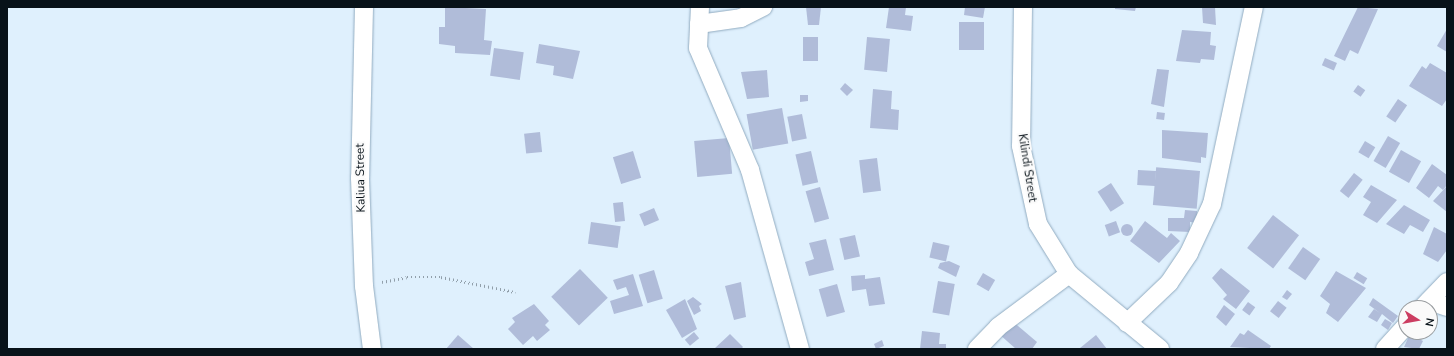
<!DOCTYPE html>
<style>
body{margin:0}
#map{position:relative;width:1454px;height:356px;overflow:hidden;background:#dff0fd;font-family:"Nunito Sans",sans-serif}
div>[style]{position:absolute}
.building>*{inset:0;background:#b0bcd9;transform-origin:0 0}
.round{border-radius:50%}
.path>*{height:2.5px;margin-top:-1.25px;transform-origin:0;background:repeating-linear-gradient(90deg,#919faa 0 1px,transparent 0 4px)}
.roads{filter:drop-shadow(0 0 1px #91abc0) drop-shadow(0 0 1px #91abc0)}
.minor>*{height:18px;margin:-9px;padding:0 9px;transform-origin:9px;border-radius:9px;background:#fff}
span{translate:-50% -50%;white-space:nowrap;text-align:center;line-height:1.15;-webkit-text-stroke:4px #fafafa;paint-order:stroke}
.street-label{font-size:12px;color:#081219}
.frame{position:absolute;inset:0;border:8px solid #081219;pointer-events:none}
.north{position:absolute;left:1398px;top:300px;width:40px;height:40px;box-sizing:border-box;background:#fafafa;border:1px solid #999da0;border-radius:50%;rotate:101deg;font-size:11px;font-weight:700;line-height:16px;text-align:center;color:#081219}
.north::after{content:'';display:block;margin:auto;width:14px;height:18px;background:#cc3d61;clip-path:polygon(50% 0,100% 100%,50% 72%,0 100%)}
</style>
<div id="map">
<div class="building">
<div style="clip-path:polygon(445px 7px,486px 9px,484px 40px,492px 41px,490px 55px,455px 53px,455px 46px,439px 44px,439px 27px,445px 27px)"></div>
<div style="clip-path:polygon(806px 7px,821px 7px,819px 25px,808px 25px)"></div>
<div style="clip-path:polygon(889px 7px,906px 7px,905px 15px,913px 16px,911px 31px,886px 28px)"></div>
<div style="clip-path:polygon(965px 7px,985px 7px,983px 18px,964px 15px)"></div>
<div style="clip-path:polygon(1115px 7px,1136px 7px,1135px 11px,1115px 9px)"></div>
<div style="clip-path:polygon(1202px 7px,1215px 7px,1216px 25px,1203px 23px)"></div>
<div style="clip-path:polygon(1358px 7px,1378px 9px,1358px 54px,1350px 50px,1345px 61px,1334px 56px)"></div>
<div style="left:959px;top:22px;width:25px;height:28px"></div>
<div style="clip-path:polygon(1447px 29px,1447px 52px,1437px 46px)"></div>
<div style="clip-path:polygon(1182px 30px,1211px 32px,1210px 45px,1216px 46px,1214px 60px,1201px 59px,1200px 63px,1176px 61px)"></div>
<div style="left:803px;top:37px;width:15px;height:24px"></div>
<div style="left:867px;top:37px;width:23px;height:33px;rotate:5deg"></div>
<div style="clip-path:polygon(539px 44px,580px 51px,573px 79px,553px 75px,554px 66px,536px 63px)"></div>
<div style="left:494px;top:48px;width:30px;height:28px;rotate:8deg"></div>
<div style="left:1325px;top:58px;width:13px;height:8px;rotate:23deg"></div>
<div style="clip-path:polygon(1430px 63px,1447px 73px,1447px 99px,1442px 106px,1409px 86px,1422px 66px,1426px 69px)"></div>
<div style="clip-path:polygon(1157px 69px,1169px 70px,1164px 107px,1151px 104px)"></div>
<div style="clip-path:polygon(767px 70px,769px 97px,747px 99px,741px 72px)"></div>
<div style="clip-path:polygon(845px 83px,853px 90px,847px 96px,840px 89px)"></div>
<div style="left:1358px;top:85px;width:9px;height:8px;rotate:36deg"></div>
<div style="clip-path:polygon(873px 89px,892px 91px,891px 109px,899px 110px,898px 130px,870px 128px)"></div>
<div style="clip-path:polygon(800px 95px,808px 95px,808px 101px,800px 102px)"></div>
<div style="left:1398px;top:99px;width:11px;height:21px;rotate:34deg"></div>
<div style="left:782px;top:108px;width:36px;height:36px;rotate:80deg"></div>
<div style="left:1157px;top:112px;width:8px;height:7px;rotate:7deg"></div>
<div style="left:802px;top:114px;width:25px;height:15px;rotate:79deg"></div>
<div style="clip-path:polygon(1162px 130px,1208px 133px,1206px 158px,1201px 157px,1201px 163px,1162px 158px)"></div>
<div style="left:540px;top:132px;width:20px;height:16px;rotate:84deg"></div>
<div style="left:1388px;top:136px;width:14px;height:29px;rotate:30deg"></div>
<div style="left:729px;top:138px;width:36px;height:35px;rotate:85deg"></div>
<div style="left:1365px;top:141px;width:12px;height:13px;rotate:31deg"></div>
<div style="left:1401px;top:150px;width:23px;height:25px;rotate:29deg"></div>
<div style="left:633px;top:151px;width:28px;height:21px;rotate:73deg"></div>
<div style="left:811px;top:151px;width:32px;height:16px;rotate:77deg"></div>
<div style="left:877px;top:158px;width:33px;height:18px;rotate:83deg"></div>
<div style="clip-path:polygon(1432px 164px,1447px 175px,1447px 185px,1443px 190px,1438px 186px,1429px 198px,1416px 188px)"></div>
<div style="left:1138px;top:170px;width:18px;height:15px;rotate:3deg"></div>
<div style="left:1200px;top:171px;width:38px;height:44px;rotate:95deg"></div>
<div style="left:1354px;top:173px;width:11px;height:23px;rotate:38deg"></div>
<div style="left:1111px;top:183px;width:24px;height:16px;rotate:57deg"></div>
<div style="clip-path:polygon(1371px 185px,1397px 200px,1377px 223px,1363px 215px,1371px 202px,1363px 197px)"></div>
<div style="clip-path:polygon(1447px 186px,1447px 212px,1433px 201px)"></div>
<div style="left:820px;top:187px;width:33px;height:15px;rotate:74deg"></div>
<div style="left:623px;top:202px;width:19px;height:10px;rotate:84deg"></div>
<div style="clip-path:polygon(1404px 205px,1430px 220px,1423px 232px,1410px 225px,1404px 234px,1386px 224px)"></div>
<div style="left:654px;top:208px;width:13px;height:16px;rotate:67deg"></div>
<div style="clip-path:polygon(1185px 210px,1197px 211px,1197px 223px,1190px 222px,1190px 232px,1168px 231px,1168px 218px,1184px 218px)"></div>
<div style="left:1273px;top:215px;width:33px;height:42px;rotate:38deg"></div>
<div style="left:1116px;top:221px;width:12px;height:12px;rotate:70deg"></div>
<div style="clip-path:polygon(1145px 221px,1167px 238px,1171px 233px,1180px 241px,1159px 263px,1130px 241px)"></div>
<div style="left:591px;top:222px;width:30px;height:22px;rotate:8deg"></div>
<div class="round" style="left:1121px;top:224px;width:12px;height:12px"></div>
<div style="clip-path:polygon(1434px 227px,1447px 234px,1447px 250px,1438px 262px,1423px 254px)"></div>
<div style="left:855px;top:235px;width:22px;height:16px;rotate:77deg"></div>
<div style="clip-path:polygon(826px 239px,834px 270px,809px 276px,805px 262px,814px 259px,809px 243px)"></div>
<div style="left:933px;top:242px;width:17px;height:16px;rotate:13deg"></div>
<div style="left:1303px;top:247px;width:21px;height:26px;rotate:35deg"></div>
<div style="clip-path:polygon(949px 261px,960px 266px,956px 277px,938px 268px,940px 263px)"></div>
<div style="clip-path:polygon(1221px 268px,1250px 291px,1236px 309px,1223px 299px,1227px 295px,1212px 278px)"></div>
<div style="left:580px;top:269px;width:40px;height:40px;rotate:46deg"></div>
<div style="left:654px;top:270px;width:30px;height:16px;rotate:73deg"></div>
<div style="clip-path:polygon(1336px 271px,1366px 288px,1338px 322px,1326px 313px,1330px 304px,1320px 296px)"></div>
<div style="left:1357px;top:272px;width:12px;height:7px;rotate:31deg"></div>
<div style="left:983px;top:273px;width:14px;height:13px;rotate:30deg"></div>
<div style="clip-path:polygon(633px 274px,643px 306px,614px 314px,610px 301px,629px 295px,626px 287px,617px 290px,613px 280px)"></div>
<div style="clip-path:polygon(865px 275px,865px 279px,880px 277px,885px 304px,869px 306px,866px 289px,852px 291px,851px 276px)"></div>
<div style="left:938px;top:281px;width:17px;height:32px;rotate:10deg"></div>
<div style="clip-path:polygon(741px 282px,746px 317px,734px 320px,725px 286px)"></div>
<div style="left:837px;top:284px;width:29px;height:19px;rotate:74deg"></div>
<div style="clip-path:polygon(1287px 290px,1292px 294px,1287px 300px,1282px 297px)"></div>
<div style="clip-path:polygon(693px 297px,702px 304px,699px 306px,701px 311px,694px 315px,687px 301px)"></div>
<div style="clip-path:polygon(1373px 298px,1398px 316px,1393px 323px,1382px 314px,1377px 322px,1368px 317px,1374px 309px,1380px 313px,1369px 305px)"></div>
<div style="clip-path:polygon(685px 299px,697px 329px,682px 338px,666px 310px)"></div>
<div style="left:1278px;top:301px;width:11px;height:13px;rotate:38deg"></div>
<div style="left:1248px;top:302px;width:9px;height:10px;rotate:36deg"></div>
<div style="clip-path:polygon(534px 304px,549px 321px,545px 325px,550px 330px,537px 341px,533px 336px,523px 345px,508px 329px,515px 322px,512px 318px)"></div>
<div style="clip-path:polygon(1224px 305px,1235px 314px,1226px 326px,1216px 317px)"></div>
<div style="clip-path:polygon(1385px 319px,1392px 323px,1388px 330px,1381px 325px)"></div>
<div style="clip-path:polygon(1011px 320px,1037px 342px,1032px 349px,1016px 349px,999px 334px)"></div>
<div style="clip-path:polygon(1248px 330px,1271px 346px,1269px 349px,1230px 347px,1240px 333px,1244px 335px)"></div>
<div style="clip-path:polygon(922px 331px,940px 333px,939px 344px,946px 344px,946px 349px,920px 349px)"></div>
<div style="left:694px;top:332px;width:8px;height:12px;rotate:50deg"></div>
<div style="clip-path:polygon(730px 334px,743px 347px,741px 349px,714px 349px)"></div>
<div style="clip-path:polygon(1410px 334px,1423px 341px,1419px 349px,1404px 347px)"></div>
<div style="clip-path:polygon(458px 335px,474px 349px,446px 349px)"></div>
<div style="clip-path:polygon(1096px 335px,1107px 349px,1081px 349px,1080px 348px)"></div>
<div style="clip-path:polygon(882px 340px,884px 346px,876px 349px,874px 344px)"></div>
</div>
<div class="path">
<div style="left:382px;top:282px;width:25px;rotate:-11deg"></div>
<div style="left:407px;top:277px;width:34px"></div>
<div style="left:441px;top:277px;width:76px;rotate:11.5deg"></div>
</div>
<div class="roads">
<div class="minor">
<div style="left:364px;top:7px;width:171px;rotate:91.3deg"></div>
<div style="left:360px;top:178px;width:108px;rotate:87.9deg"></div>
<div style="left:364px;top:286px;width:64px;rotate:82.8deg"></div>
<div style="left:700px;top:7px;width:41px;rotate:92.8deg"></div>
<div style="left:698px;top:48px;width:133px;rotate:66.9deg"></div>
<div style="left:750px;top:170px;width:186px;rotate:74.4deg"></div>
<div style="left:1023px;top:7px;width:139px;rotate:90.8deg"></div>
<div style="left:1021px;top:146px;width:80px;rotate:77.7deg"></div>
<div style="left:1038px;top:224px;width:59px;rotate:58.2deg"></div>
<div style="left:1069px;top:274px;width:118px;rotate:39.5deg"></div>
<div style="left:699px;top:24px;width:42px;rotate:-8.1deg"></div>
<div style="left:741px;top:18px;width:25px;rotate:-27deg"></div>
<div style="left:1429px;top:301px;width:19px;rotate:18deg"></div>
<div style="left:1422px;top:308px;width:36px;rotate:-46deg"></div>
<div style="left:1127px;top:323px;width:58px;rotate:-43.6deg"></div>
<div style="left:1169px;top:283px;width:36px;rotate:-56deg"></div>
<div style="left:1189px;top:253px;width:54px;rotate:-64.9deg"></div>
<div style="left:1212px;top:204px;width:201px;rotate:-78deg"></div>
<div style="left:977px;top:349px;width:30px;rotate:-46deg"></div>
<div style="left:998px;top:327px;width:89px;rotate:-36.7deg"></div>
<div style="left:1385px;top:349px;width:31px;rotate:-48deg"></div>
</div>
</div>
<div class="street-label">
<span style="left:1027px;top:168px;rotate:81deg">Kilindi Street</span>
<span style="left:361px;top:178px;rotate:-91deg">Kaliua Street</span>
</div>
<div class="frame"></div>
<div class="north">N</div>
</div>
